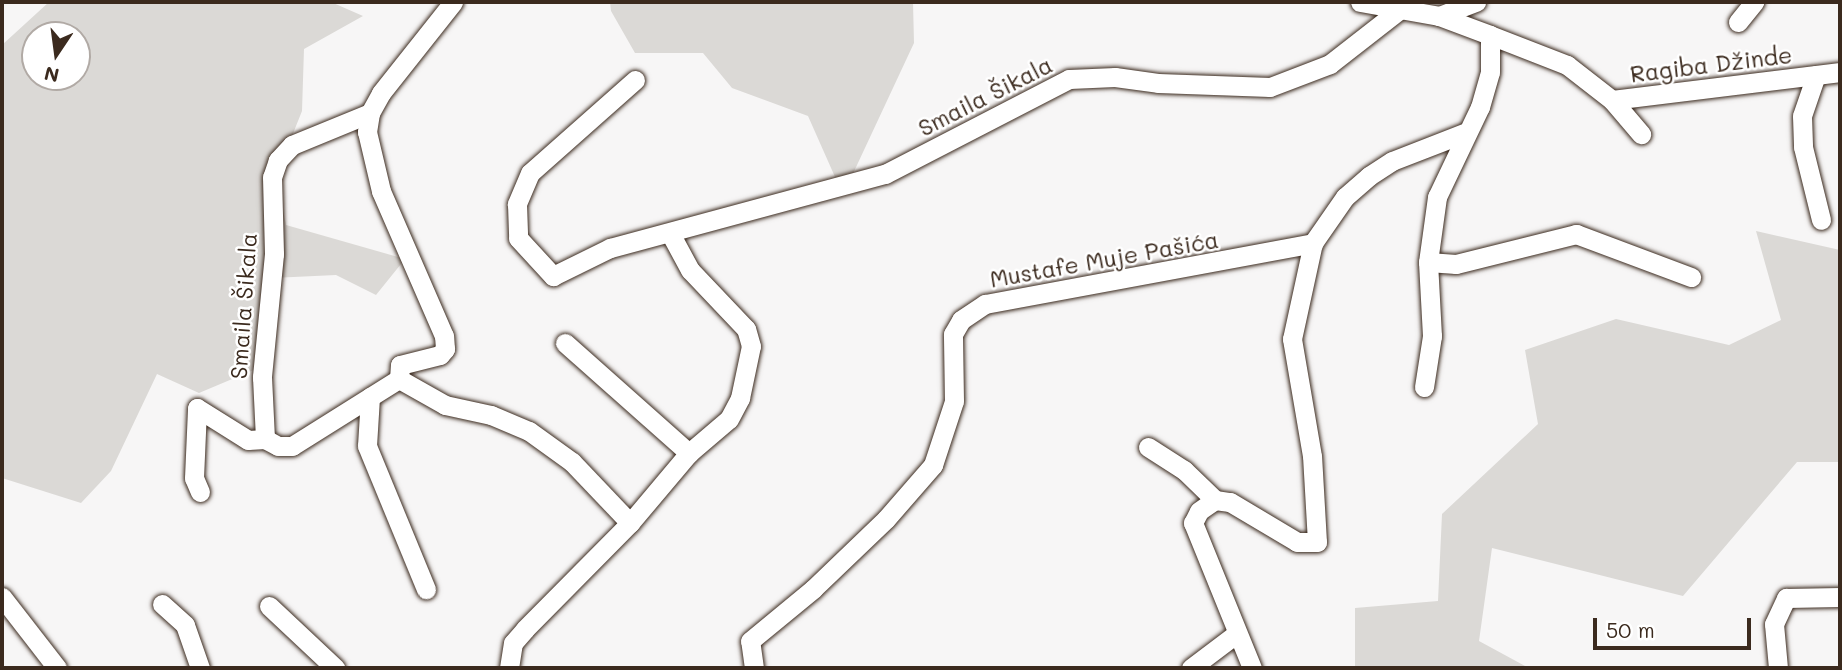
<!DOCTYPE html>
<meta charset="utf-8">
<style>
body{margin:0}
#map{position:relative;width:1842px;height:670px;overflow:hidden;background:#f7f6f6;font-family:Mali,sans-serif}
div>[style]{position:absolute}
.green>*{inset:0;background:#dbd9d6}
.roads{filter:drop-shadow(0 0 2px #3b2a1e) drop-shadow(0 0 2px #3b2a1e)}
.street>*{height:19px;margin:-9.5px;padding:0 9.5px;transform-origin:9.5px;border-radius:9.5px;background:#fff}
span{translate:-50% -50%;white-space:nowrap;text-align:center;line-height:1.15;-webkit-text-stroke:5px #fff;paint-order:stroke}
.street-label{font-size:23px;color:#3b2a1e}
.frame{position:absolute;inset:0;border:4px solid #3b2a1e;pointer-events:none}
.north{position:absolute;left:21px;top:21px;width:70px;height:70px;box-sizing:border-box;background:#fff;border:2px solid #b1aaa5;border-radius:50%;rotate:193deg;font-size:19px;font-weight:700;line-height:28px;text-align:center;color:#3b2a1e}
.north::after{content:'';display:block;margin:auto;width:24px;height:32px;background:#3b2a1e;clip-path:polygon(50% 0,100% 100%,50% 72%,0 100%)}
.scale{position:absolute;left:1593px;top:618px;width:158px;height:32px;box-sizing:border-box;border:4px solid #3b2a1e;border-top:0;padding-left:9px;font-size:21px;line-height:24px;white-space:nowrap;color:#3b2a1e;-webkit-text-stroke:5px #fff;paint-order:stroke}
</style>
<div id="map">
<div class="green">
<div style="clip-path:polygon(evenodd,49px 2px,331px 2px,363px 16px,304px 49px,302px 111px,276px 176px,286px 225px,405px 259px,376px 295px,336px 275px,272px 278px,270px 363px,199px 393px,157px 374px,111px 471px,81px 503px,2px 478px,2px 45px,49px 2px,35px 35px,77px 35px,77px 77px,35px 77px,35px 35px)"></div>
<div style="clip-path:polygon(610px 2px,913px 2px,914px 43px,843px 195px,808px 116px,732px 88px,703px 53px,635px 53px,611px 11px)"></div>
<div style="clip-path:polygon(1756px 231px,1840px 250px,1840px 462px,1797px 462px,1683px 596px,1492px 548px,1479px 641px,1529px 668px,1355px 668px,1355px 608px,1438px 601px,1442px 514px,1538px 424px,1525px 350px,1616px 319px,1729px 345px,1781px 320px)"></div>
</div>
<div class="roads">
<div class="street">
<div style="left:1360px;top:2px;width:80px;rotate:10deg"></div>
<div style="left:1439px;top:16px;width:40px;rotate:-21deg"></div>
<div style="left:1738px;top:22px;width:26px;rotate:-51deg"></div>
<div style="left:1490px;top:35px;width:83px;rotate:21.3deg"></div>
<div style="left:1567px;top:65px;width:57px;rotate:37.9deg"></div>
<div style="left:1612px;top:100px;width:45px;rotate:49.5deg"></div>
<div style="left:1816px;top:75px;width:43px;rotate:108.9deg"></div>
<div style="left:1802px;top:116px;width:31px;rotate:88deg"></div>
<div style="left:1803px;top:147px;width:75px;rotate:76.1deg"></div>
<div style="left:635px;top:80px;width:140px;rotate:138.5deg"></div>
<div style="left:530px;top:173px;width:34px;rotate:113deg"></div>
<div style="left:517px;top:204px;width:34px;rotate:88deg"></div>
<div style="left:518px;top:238px;width:52px;rotate:47.4deg"></div>
<div style="left:553px;top:276px;width:64px;rotate:-26.2deg"></div>
<div style="left:610px;top:248px;width:285px;rotate:-15.1deg"></div>
<div style="left:885px;top:174px;width:207px;rotate:-27.3deg"></div>
<div style="left:1069px;top:79px;width:46px;rotate:-2.5deg"></div>
<div style="left:1115px;top:77px;width:43px;rotate:7.9deg"></div>
<div style="left:1158px;top:83px;width:112px;rotate:2deg"></div>
<div style="left:1270px;top:87px;width:64px;rotate:-21deg"></div>
<div style="left:1330px;top:64px;width:88px;rotate:-38deg"></div>
<div style="left:1612px;top:100px;width:230px;rotate:-7deg"></div>
<div style="left:370px;top:113px;width:84px;rotate:157.7deg"></div>
<div style="left:292px;top:145px;width:21px;rotate:133deg"></div>
<div style="left:278px;top:160px;width:18px;rotate:109deg"></div>
<div style="left:272px;top:177px;width:77px;rotate:88.5deg"></div>
<div style="left:274px;top:254px;width:124px;rotate:95.6deg"></div>
<div style="left:262px;top:377px;width:62px;rotate:87.2deg"></div>
<div style="left:265px;top:439px;width:15px;rotate:28deg"></div>
<div style="left:278px;top:446px;width:14px"></div>
<div style="left:292px;top:446px;width:126px;rotate:-32.1deg"></div>
<div style="left:1428px;top:262px;width:28px;rotate:4deg"></div>
<div style="left:1456px;top:264px;width:124px;rotate:-14deg"></div>
<div style="left:1576px;top:234px;width:123px;rotate:20.5deg"></div>
<div style="left:565px;top:343px;width:166px;rotate:41.6deg"></div>
<div style="left:399px;top:379px;width:14px;rotate:-86deg"></div>
<div style="left:400px;top:365px;width:41px;rotate:-14deg"></div>
<div style="left:440px;top:355px;width:8px;rotate:-50deg"></div>
<div style="left:445px;top:349px;width:13px;rotate:-94deg"></div>
<div style="left:444px;top:336px;width:158px;rotate:-113.5deg"></div>
<div style="left:381px;top:191px;width:61px;rotate:-103.3deg"></div>
<div style="left:367px;top:132px;width:19px;rotate:-81deg"></div>
<div style="left:370px;top:113px;width:23px;rotate:-61deg"></div>
<div style="left:381px;top:93px;width:116px;rotate:-51.6deg"></div>
<div style="left:399px;top:379px;width:53px;rotate:29.5deg"></div>
<div style="left:445px;top:405px;width:47px;rotate:12.3deg"></div>
<div style="left:491px;top:415px;width:41px;rotate:22.8deg"></div>
<div style="left:529px;top:431px;width:53px;rotate:35.8deg"></div>
<div style="left:572px;top:462px;width:84px;rotate:46.4deg"></div>
<div style="left:1424px;top:387px;width:52px;rotate:-81.1deg"></div>
<div style="left:1432px;top:336px;width:74px;rotate:-93.1deg"></div>
<div style="left:1428px;top:262px;width:66px;rotate:-82.1deg"></div>
<div style="left:1437px;top:197px;width:100px;rotate:-64.5deg"></div>
<div style="left:1480px;top:107px;width:36px;rotate:-74deg"></div>
<div style="left:1490px;top:72px;width:37px;rotate:-90deg"></div>
<div style="left:1490px;top:35px;width:54px;rotate:-159.6deg"></div>
<div style="left:370px;top:397px;width:49px;rotate:93.5deg"></div>
<div style="left:367px;top:446px;width:155px;rotate:67.6deg"></div>
<div style="left:1148px;top:447px;width:43px;rotate:32.6deg"></div>
<div style="left:1184px;top:470px;width:43px;rotate:44.1deg"></div>
<div style="left:200px;top:492px;width:15px;rotate:-113deg"></div>
<div style="left:194px;top:478px;width:70px;rotate:-87.5deg"></div>
<div style="left:197px;top:408px;width:60px;rotate:32.1deg"></div>
<div style="left:248px;top:440px;width:17px;rotate:-3deg"></div>
<div style="left:2px;top:597px;width:90px;rotate:52.2deg"></div>
<div style="left:162px;top:604px;width:31px;rotate:42deg"></div>
<div style="left:185px;top:625px;width:46px;rotate:70.8deg"></div>
<div style="left:269px;top:606px;width:91px;rotate:43.2deg"></div>
<div style="left:509px;top:668px;width:25px;rotate:-81deg"></div>
<div style="left:513px;top:643px;width:18px;rotate:-49deg"></div>
<div style="left:525px;top:629px;width:149px;rotate:-45.3deg"></div>
<div style="left:630px;top:523px;width:92px;rotate:-49.9deg"></div>
<div style="left:689px;top:453px;width:52px;rotate:-40.4deg"></div>
<div style="left:729px;top:419px;width:24px;rotate:-62deg"></div>
<div style="left:740px;top:398px;width:53px;rotate:-78.1deg"></div>
<div style="left:751px;top:346px;width:18px;rotate:-106deg"></div>
<div style="left:746px;top:329px;width:81px;rotate:-133.5deg"></div>
<div style="left:690px;top:270px;width:42px;rotate:-118.4deg"></div>
<div style="left:754px;top:668px;width:27px;rotate:-98deg"></div>
<div style="left:750px;top:641px;width:82px;rotate:-39.5deg"></div>
<div style="left:813px;top:589px;width:101px;rotate:-43.8deg"></div>
<div style="left:886px;top:519px;width:72px;rotate:-49deg"></div>
<div style="left:933px;top:465px;width:67px;rotate:-71.8deg"></div>
<div style="left:954px;top:401px;width:67px;rotate:-90.9deg"></div>
<div style="left:953px;top:334px;width:16px;rotate:-60deg"></div>
<div style="left:961px;top:320px;width:29px;rotate:-34deg"></div>
<div style="left:985px;top:304px;width:334px;rotate:-10.5deg"></div>
<div style="left:1313px;top:243px;width:56px;rotate:-55.2deg"></div>
<div style="left:1345px;top:197px;width:32px;rotate:-41deg"></div>
<div style="left:1369px;top:176px;width:27px;rotate:-33deg"></div>
<div style="left:1392px;top:161px;width:77px;rotate:-21.3deg"></div>
<div style="left:1191px;top:668px;width:56px;rotate:-37.1deg"></div>
<div style="left:1252px;top:668px;width:157px;rotate:-112.1deg"></div>
<div style="left:1193px;top:523px;width:13px;rotate:-63deg"></div>
<div style="left:1199px;top:511px;width:19px;rotate:-35deg"></div>
<div style="left:1215px;top:500px;width:15px;rotate:8deg"></div>
<div style="left:1230px;top:502px;width:78px;rotate:30.8deg"></div>
<div style="left:1297px;top:542px;width:20px"></div>
<div style="left:1317px;top:542px;width:86px;rotate:-93.3deg"></div>
<div style="left:1312px;top:456px;width:119px;rotate:-99.7deg"></div>
<div style="left:1292px;top:339px;width:98px;rotate:-77.7deg"></div>
<div style="left:1778px;top:668px;width:44px;rotate:-95.2deg"></div>
<div style="left:1774px;top:624px;width:29px;rotate:-65deg"></div>
<div style="left:1786px;top:598px;width:54px;rotate:-1.1deg"></div>
</div>
</div>
<div class="street-label">
<span style="left:1711px;top:64px;rotate:-7deg">Ragiba Džinde</span>
<span style="left:985px;top:96px;rotate:-27deg">Smaila Šikala</span>
<span style="left:1104px;top:259px;rotate:-10deg">Mustafe Muje Pašića</span>
<span style="left:243px;top:306px;rotate:-86deg">Smaila Šikala</span>
</div>
<div class="frame"></div>
<div class="north">N</div>
<div class="scale">50 m</div>
</div>
